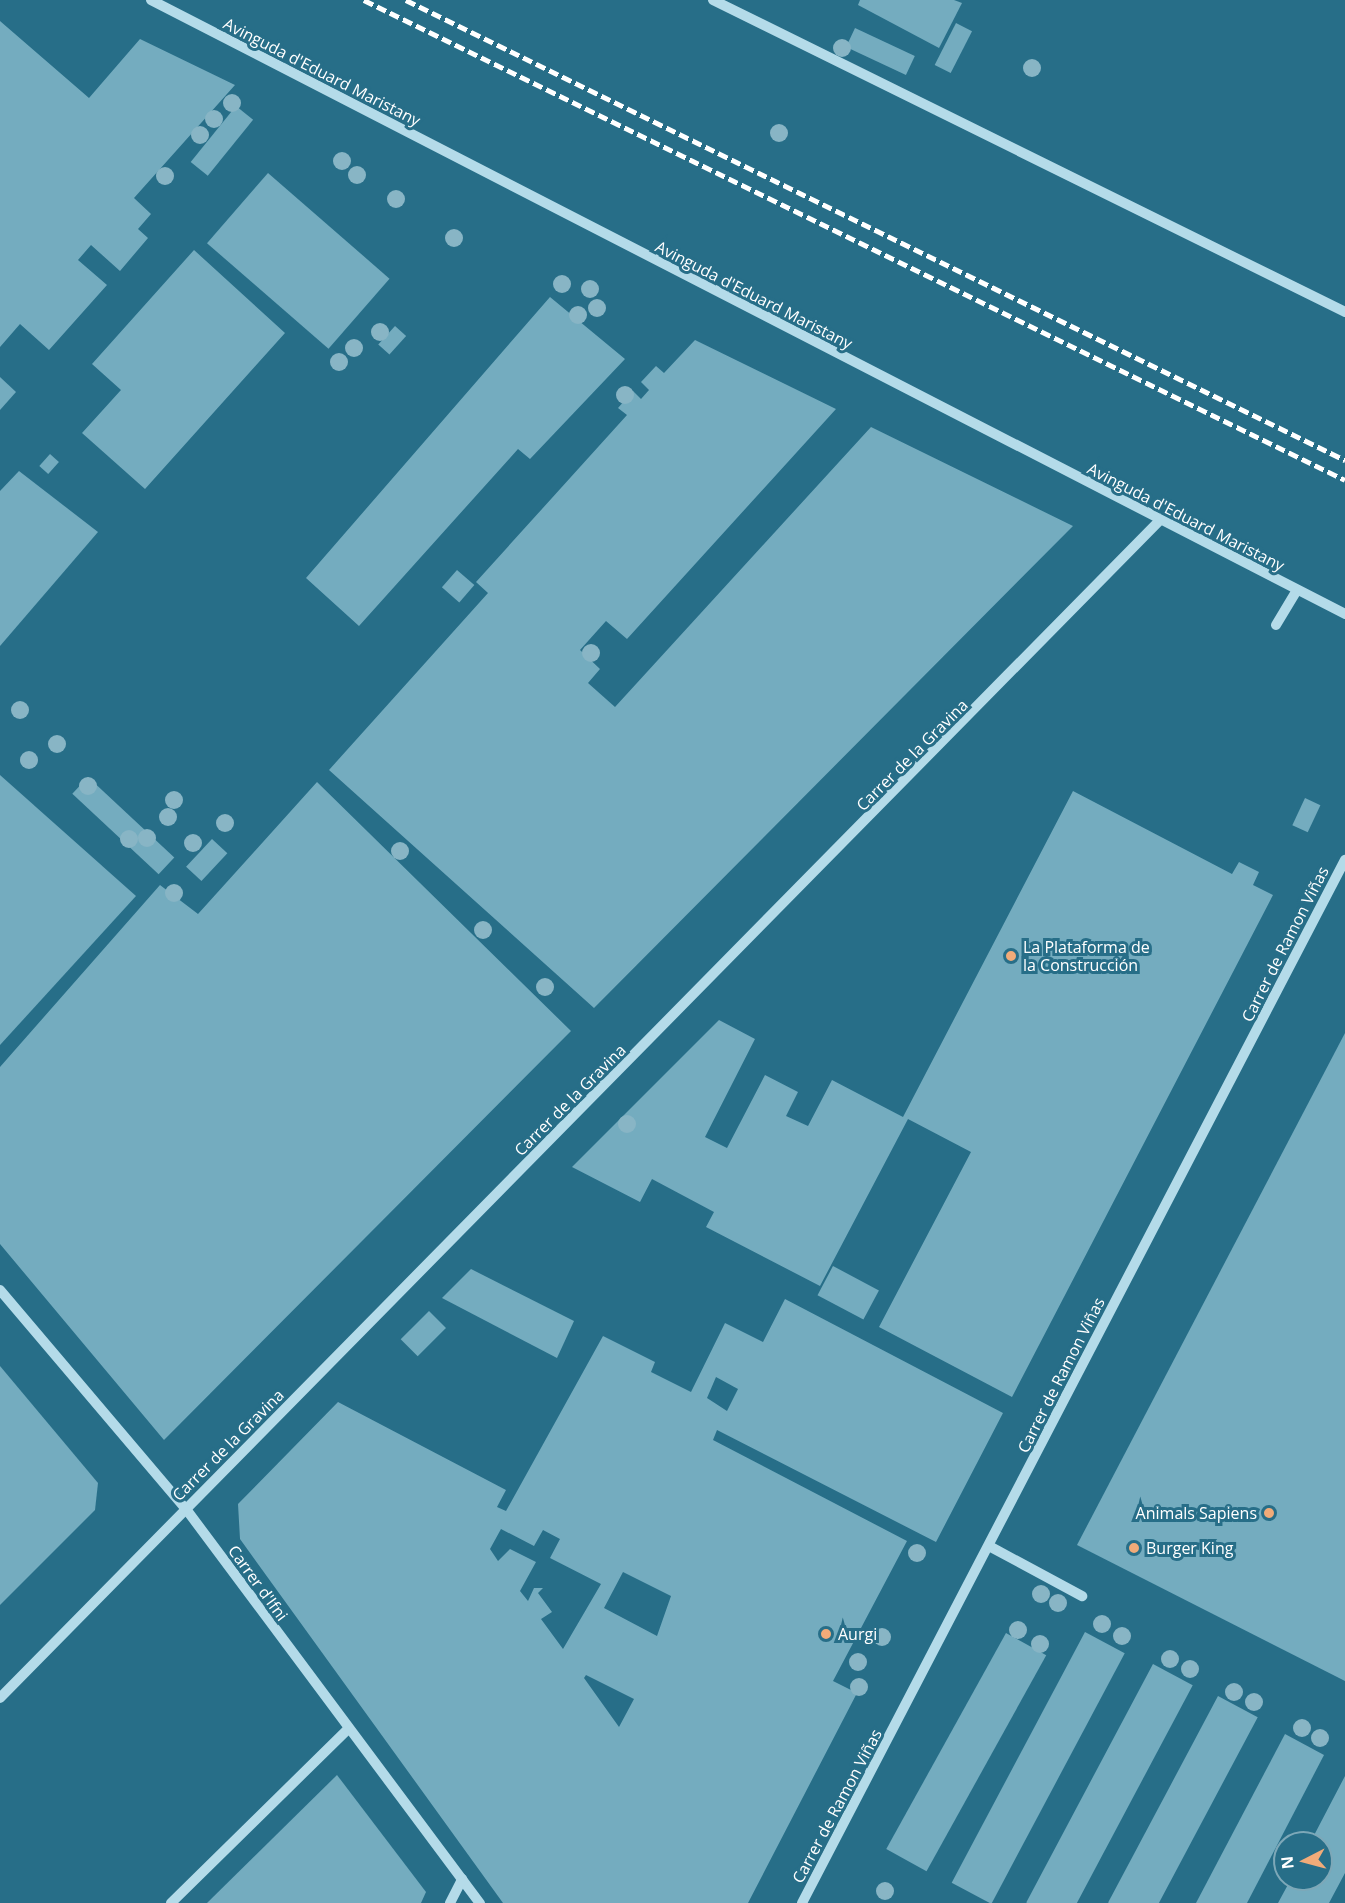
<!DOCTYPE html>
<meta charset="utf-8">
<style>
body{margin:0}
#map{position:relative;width:1345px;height:1903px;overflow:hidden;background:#276e88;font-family:"Open Sans",sans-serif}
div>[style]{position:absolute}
.building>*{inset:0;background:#74acbf;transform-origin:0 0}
.minor>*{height:10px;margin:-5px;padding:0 5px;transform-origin:5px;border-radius:5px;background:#b4dbe9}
.rail>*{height:4.5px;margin-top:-2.25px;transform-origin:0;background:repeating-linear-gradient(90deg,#fff 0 10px,transparent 0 14.5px)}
.trees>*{width:18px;height:18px;margin:-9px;border-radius:50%;background:#88b5c5}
.dots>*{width:16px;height:16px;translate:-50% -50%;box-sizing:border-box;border:3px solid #276e88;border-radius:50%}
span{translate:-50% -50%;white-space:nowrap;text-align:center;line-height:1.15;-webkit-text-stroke:6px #276e88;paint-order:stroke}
.street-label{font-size:16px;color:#fff}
.poi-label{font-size:16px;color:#fff}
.left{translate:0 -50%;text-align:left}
.right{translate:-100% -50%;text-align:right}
.north{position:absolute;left:1273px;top:1831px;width:60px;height:60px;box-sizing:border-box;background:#276e88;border:2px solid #7da8b8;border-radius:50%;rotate:264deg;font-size:16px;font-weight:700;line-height:24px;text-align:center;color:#fff}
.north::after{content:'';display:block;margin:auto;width:21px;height:27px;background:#f1ab79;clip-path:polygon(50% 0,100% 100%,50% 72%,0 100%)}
</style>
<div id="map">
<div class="building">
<div style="clip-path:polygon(860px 0,954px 0,962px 3px,939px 48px,858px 5px)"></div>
<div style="clip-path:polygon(0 21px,89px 98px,140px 39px,235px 85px,134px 198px,151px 214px,138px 229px,148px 238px,120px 271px,91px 245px,78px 260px,107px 285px,49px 350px,20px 324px,0 347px)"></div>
<div style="left:956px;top:23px;width:18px;height:47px;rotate:27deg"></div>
<div style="left:855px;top:28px;width:66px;height:21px;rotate:25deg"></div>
<div style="left:236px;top:106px;width:22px;height:72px;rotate:39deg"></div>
<div style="left:268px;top:173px;width:161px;height:93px;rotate:41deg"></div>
<div style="clip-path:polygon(194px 250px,285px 333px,145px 489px,82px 433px,121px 390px,92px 364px)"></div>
<div style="clip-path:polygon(550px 297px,625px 359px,530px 459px,518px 449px,359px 626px,306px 578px)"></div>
<div style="left:395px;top:326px;width:15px;height:25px;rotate:42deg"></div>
<div style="clip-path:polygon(695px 340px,836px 409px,627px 639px,606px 621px,580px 650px,600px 669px,588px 683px,615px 707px,871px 427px,1073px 526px,594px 1008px,329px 770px,488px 593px,476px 582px,627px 415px,618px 408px,633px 391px,641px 399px,649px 390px,641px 382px,656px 366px,664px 373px)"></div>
<div style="clip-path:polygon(0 377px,16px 392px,0 410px)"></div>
<div style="left:50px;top:454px;width:12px;height:16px;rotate:42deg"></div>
<div style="clip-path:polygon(19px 471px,98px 532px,0 646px,0 491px)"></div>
<div style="left:457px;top:570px;width:23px;height:23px;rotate:41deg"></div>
<div style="clip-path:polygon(0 775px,136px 896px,0 1045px)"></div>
<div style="left:88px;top:777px;width:118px;height:23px;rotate:43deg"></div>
<div style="clip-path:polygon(317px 782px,571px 1031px,164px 1440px,0 1244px,0 1067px,160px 885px,198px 914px)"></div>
<div style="clip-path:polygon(1073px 791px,1232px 874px,1239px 862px,1259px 872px,1253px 885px,1273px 895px,1012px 1397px,879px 1327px,971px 1152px,908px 1119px,820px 1286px,706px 1227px,714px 1212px,652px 1179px,640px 1202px,572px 1167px,719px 1020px,755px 1039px,705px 1137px,727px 1148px,765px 1075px,798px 1092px,786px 1116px,808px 1126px,832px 1080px,903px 1117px)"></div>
<div style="left:1305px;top:798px;width:17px;height:30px;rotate:25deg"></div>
<div style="left:212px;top:839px;width:21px;height:38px;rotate:43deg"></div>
<div style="clip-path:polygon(1345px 1033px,1345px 1681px,1077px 1545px)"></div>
<div style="left:833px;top:1266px;width:52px;height:33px;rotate:28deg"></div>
<div style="clip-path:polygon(471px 1269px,574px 1321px,557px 1358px,442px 1298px)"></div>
<div style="clip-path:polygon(evenodd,785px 1299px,1003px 1413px,936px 1542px,717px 1430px,713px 1440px,907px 1541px,833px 1681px,857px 1693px,748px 1903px,503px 1903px,240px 1539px,238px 1504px,338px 1402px,506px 1490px,497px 1507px,506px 1511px,603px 1336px,655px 1362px,651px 1372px,691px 1392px,725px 1323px,763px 1342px,785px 1299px,716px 1377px,738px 1389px,727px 1411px,707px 1398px,716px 1377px,785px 1299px,501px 1529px,534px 1546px,543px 1530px,560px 1539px,550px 1558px,601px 1584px,563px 1649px,541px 1619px,552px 1612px,538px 1593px,543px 1588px,534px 1588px,528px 1601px,520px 1591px,536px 1562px,510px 1549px,498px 1561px,490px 1549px,501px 1529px,785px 1299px,623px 1572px,671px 1596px,657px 1636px,604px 1608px,623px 1572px,785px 1299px,586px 1675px,634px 1699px,619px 1727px,584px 1678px,586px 1675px)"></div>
<div style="left:429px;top:1311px;width:24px;height:40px;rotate:45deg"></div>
<div style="clip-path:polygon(0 1366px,98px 1483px,95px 1510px,0 1605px)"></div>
<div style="left:1085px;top:1632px;width:45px;height:284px;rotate:28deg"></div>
<div style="left:1006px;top:1633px;width:46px;height:247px;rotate:29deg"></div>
<div style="left:1153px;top:1664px;width:45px;height:270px;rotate:28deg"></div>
<div style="left:1218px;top:1696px;width:45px;height:234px;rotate:28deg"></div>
<div style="clip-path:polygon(1285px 1734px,1324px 1755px,1247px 1903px,1196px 1903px)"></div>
<div style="clip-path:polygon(337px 1775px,426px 1892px,421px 1903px,207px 1903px)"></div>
<div style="clip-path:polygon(1345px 1776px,1345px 1873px,1329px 1903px,1278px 1903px,1291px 1879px,1321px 1879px,1321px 1843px,1310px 1843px)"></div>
</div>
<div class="minor">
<div style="left:151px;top:0;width:1343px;rotate:27.21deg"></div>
<div style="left:713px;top:0;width:705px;rotate:26.27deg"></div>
<div style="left:1276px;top:625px;width:41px;rotate:-59deg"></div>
<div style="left:0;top:1290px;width:287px;rotate:49.7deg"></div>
<div style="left:186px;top:1509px;width:492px;rotate:53.3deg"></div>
<div style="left:989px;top:1546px;width:106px;rotate:28.3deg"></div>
<div style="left:0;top:1698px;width:1652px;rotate:-45.44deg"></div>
<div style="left:171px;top:1903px;width:247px;rotate:-44.5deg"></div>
<div style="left:450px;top:1903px;width:27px;rotate:-63deg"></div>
<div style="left:802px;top:1903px;width:1176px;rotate:-62.5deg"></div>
</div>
<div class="rail">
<div style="left:364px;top:0;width:1092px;rotate:26.07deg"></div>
<div style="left:406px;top:0;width:1046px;rotate:26.1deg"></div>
</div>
<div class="trees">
<div style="left:842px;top:48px"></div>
<div style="left:1032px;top:68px"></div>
<div style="left:232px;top:103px"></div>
<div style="left:214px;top:119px"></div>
<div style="left:779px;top:133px"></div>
<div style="left:200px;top:135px"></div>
<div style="left:342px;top:161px"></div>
<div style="left:357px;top:175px"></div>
<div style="left:165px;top:176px"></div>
<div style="left:396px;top:199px"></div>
<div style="left:454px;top:238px"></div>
<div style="left:562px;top:284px"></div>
<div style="left:590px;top:289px"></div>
<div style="left:597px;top:308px"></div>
<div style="left:578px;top:315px"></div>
<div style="left:380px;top:332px"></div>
<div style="left:354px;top:348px"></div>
<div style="left:339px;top:362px"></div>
<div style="left:625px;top:395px"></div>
<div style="left:591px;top:653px"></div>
<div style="left:20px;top:710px"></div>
<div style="left:57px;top:744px"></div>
<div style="left:29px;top:760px"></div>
<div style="left:88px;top:786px"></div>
<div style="left:174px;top:800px"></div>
<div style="left:168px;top:817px"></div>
<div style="left:225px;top:823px"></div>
<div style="left:147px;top:838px"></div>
<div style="left:129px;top:839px"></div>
<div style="left:193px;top:843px"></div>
<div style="left:400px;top:851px"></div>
<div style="left:174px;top:893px"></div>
<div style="left:483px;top:930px"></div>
<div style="left:545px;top:987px"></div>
<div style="left:627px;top:1124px"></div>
<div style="left:917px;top:1553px"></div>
<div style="left:1041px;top:1594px"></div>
<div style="left:1058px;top:1603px"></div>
<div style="left:1102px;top:1624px"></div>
<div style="left:1018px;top:1630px"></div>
<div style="left:1122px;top:1636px"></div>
<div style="left:882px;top:1637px"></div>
<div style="left:1040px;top:1644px"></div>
<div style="left:1170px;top:1659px"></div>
<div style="left:858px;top:1662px"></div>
<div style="left:1190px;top:1669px"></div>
<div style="left:859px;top:1687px"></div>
<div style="left:1234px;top:1692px"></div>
<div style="left:1254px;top:1702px"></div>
<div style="left:1302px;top:1728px"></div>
<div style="left:1320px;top:1738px"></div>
<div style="left:885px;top:1891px"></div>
</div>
<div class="dots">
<div style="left:1011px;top:956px;background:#f1ab79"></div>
<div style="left:1269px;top:1513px;background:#f1ab79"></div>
<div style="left:1134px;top:1548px;background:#f1ab79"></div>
<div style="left:826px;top:1634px;background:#f1ab79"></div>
</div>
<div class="street-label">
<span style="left:322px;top:72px;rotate:27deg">Avinguda d'Eduard Maristany</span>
<span style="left:754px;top:295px;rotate:27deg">Avinguda d'Eduard Maristany</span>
<span style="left:1186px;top:517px;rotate:27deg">Avinguda d'Eduard Maristany</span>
<span style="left:912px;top:755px;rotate:-45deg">Carrer de la Gravina</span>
<span style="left:1285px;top:944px;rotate:-63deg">Carrer de Ramon Viñas</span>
<span style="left:570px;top:1100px;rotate:-45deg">Carrer de la Gravina</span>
<span style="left:1061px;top:1375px;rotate:-63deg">Carrer de Ramon Viñas</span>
<span style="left:228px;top:1445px;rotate:-45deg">Carrer de la Gravina</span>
<span style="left:258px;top:1583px;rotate:54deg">Carrer d'Ifni</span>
<span style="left:837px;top:1806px;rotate:-62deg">Carrer de Ramon Viñas</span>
</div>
<div class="poi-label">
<span class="left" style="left:1023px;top:956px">La Plataforma de<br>la Construcción</span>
<span class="right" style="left:1257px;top:1513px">Animals Sapiens</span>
<span class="left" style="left:1146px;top:1548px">Burger King</span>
<span class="left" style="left:838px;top:1634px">Aurgi</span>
</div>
<div class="north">N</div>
</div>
